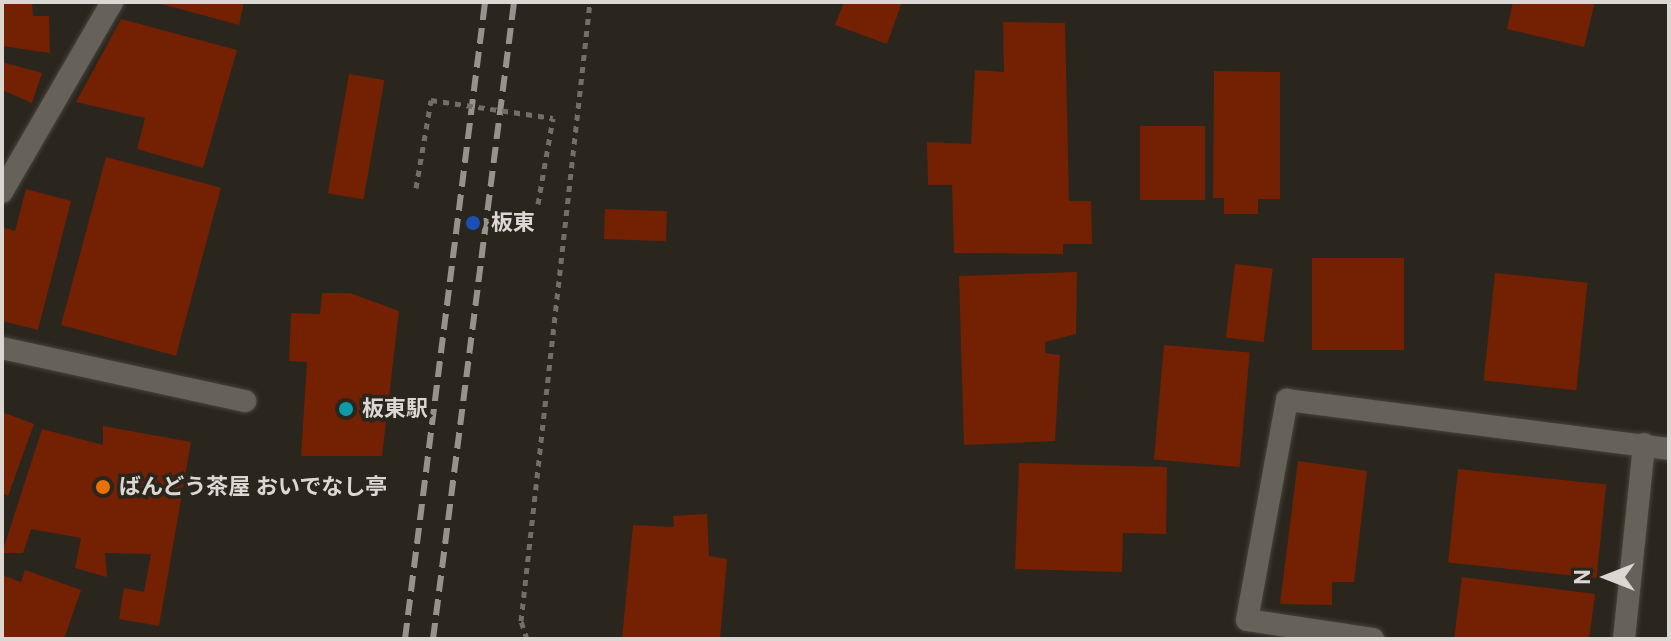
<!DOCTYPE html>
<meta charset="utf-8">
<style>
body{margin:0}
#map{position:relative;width:1671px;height:641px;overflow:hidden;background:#2a261e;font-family:Roboto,"Noto Sans JP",sans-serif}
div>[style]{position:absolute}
.building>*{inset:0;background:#732003;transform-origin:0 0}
.path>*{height:5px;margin-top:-2.5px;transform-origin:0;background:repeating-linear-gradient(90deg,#736f68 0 6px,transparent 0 12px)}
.roads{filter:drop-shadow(0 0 2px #47433d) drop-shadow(0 0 2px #47433d)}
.minor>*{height:22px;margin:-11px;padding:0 11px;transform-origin:11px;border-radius:11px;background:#676259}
.rail>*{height:6px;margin-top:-3px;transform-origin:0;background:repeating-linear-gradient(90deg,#96928c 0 16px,transparent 0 24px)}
.path-bridge>*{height:5px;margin-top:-2.5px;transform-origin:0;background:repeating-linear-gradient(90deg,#736f68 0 6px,transparent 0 12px)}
.dots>*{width:22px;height:22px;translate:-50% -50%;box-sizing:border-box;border:4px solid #2a261e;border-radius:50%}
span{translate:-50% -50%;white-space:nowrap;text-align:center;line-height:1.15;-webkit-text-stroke:7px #2a261e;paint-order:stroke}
.poi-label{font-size:22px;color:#dbd8d3;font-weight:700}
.left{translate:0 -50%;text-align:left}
.frame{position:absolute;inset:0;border:4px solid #dbd8d3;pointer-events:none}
.north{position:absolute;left:1567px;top:537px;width:80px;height:80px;-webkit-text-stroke:6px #2a261e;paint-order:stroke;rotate:270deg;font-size:22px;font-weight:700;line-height:32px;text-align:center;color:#dbd8d3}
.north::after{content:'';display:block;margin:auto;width:28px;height:36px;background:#dbd8d3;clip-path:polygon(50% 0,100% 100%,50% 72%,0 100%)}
</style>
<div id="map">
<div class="building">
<div style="clip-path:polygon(2px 2px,32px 2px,33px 16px,49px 16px,50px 53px,2px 46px)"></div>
<div style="clip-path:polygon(154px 2px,244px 2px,239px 25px)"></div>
<div style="clip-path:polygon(844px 2px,902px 2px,887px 44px,835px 25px)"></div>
<div style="clip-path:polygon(1513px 2px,1595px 2px,1584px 47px,1507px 29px)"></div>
<div style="clip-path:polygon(121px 19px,237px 50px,203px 168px,137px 149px,145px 118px,76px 102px)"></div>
<div style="clip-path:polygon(1003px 22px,1065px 23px,1069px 201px,1091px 201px,1092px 244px,1063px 244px,1063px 254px,954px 253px,952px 185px,928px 185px,927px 142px,971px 144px,975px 70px,1004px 72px)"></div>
<div style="clip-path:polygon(2px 62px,42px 73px,32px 103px,2px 90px)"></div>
<div style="clip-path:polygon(1214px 71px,1280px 72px,1280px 199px,1258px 199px,1258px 214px,1224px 214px,1224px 198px,1213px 198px)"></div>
<div style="left:349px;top:74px;width:36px;height:121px;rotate:10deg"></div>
<div style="left:1140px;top:126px;width:65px;height:74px"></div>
<div style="left:106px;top:157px;width:119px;height:174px;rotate:15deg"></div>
<div style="clip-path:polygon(26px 189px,71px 201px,38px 330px,2px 321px,2px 227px,15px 231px)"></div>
<div style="left:605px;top:209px;width:62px;height:30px;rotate:2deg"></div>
<div style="left:1312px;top:258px;width:92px;height:92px"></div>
<div style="left:1235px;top:264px;width:38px;height:74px;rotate:7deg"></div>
<div style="clip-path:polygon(1077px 272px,1076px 334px,1045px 342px,1045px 353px,1060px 355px,1055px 441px,964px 445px,959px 276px)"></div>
<div style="left:1495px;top:273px;width:93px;height:108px;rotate:6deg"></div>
<div style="clip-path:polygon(322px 293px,350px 293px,399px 311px,382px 456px,301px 456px,307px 362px,289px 361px,291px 313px,320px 314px)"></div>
<div style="left:1164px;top:345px;width:86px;height:115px;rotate:5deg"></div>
<div style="clip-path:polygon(2px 412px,34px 424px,8px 496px,2px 493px)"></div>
<div style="clip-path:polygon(103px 426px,191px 442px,159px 626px,119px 619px,124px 588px,144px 592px,151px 554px,105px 553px,107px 577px,75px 568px,81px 538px,31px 529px,23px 553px,2px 553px,42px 429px,103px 445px)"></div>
<div style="clip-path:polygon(1298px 461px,1367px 471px,1354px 582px,1332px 582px,1332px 605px,1280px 604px)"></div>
<div style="clip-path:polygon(1019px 463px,1167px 467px,1166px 534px,1123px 533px,1122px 572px,1015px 569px)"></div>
<div style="left:1458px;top:469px;width:149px;height:94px;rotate:6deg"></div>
<div style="clip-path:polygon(707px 514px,709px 556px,727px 559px,720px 639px,622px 639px,633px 525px,674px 527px,673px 516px)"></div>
<div style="clip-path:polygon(25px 570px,81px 590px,64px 639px,2px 639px,2px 575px,21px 582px)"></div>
<div style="clip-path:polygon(1462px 577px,1595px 594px,1589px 639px,1454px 639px)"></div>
</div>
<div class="path">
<div style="left:416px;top:188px;width:89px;rotate:-80.3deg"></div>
<div style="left:538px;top:204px;width:87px;rotate:-80.1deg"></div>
<div style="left:527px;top:639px;width:19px;rotate:-108deg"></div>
<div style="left:521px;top:621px;width:623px;rotate:-83.64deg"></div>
</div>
<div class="roads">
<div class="minor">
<div style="left:2px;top:192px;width:220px;rotate:-59.9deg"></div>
<div style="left:2px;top:348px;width:249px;rotate:12.3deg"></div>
<div style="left:1373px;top:639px;width:127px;rotate:-171.4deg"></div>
<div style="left:1247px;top:620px;width:224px;rotate:-79.7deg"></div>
<div style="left:1287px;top:400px;width:385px;rotate:7.3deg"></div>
<div style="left:1624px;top:639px;width:196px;rotate:-84.1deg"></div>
</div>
</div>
<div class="rail">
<div style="left:405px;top:639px;width:642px;rotate:-82.84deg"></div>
<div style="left:433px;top:639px;width:642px;rotate:-82.75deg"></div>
</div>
<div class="path-bridge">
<div style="left:431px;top:100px;width:123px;rotate:8.4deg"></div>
</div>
<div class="dots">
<div style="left:473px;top:223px;background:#1a4fb4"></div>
<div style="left:346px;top:409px;background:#0f9aa8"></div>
<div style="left:103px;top:487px;background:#e8710a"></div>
</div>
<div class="poi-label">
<span class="left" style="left:491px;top:223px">板東</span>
<span class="left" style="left:362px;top:409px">板東駅</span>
<span class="left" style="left:119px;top:487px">ばんどう茶屋 おいでなし亭</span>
</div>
<div class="frame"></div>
<div class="north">N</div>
</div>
